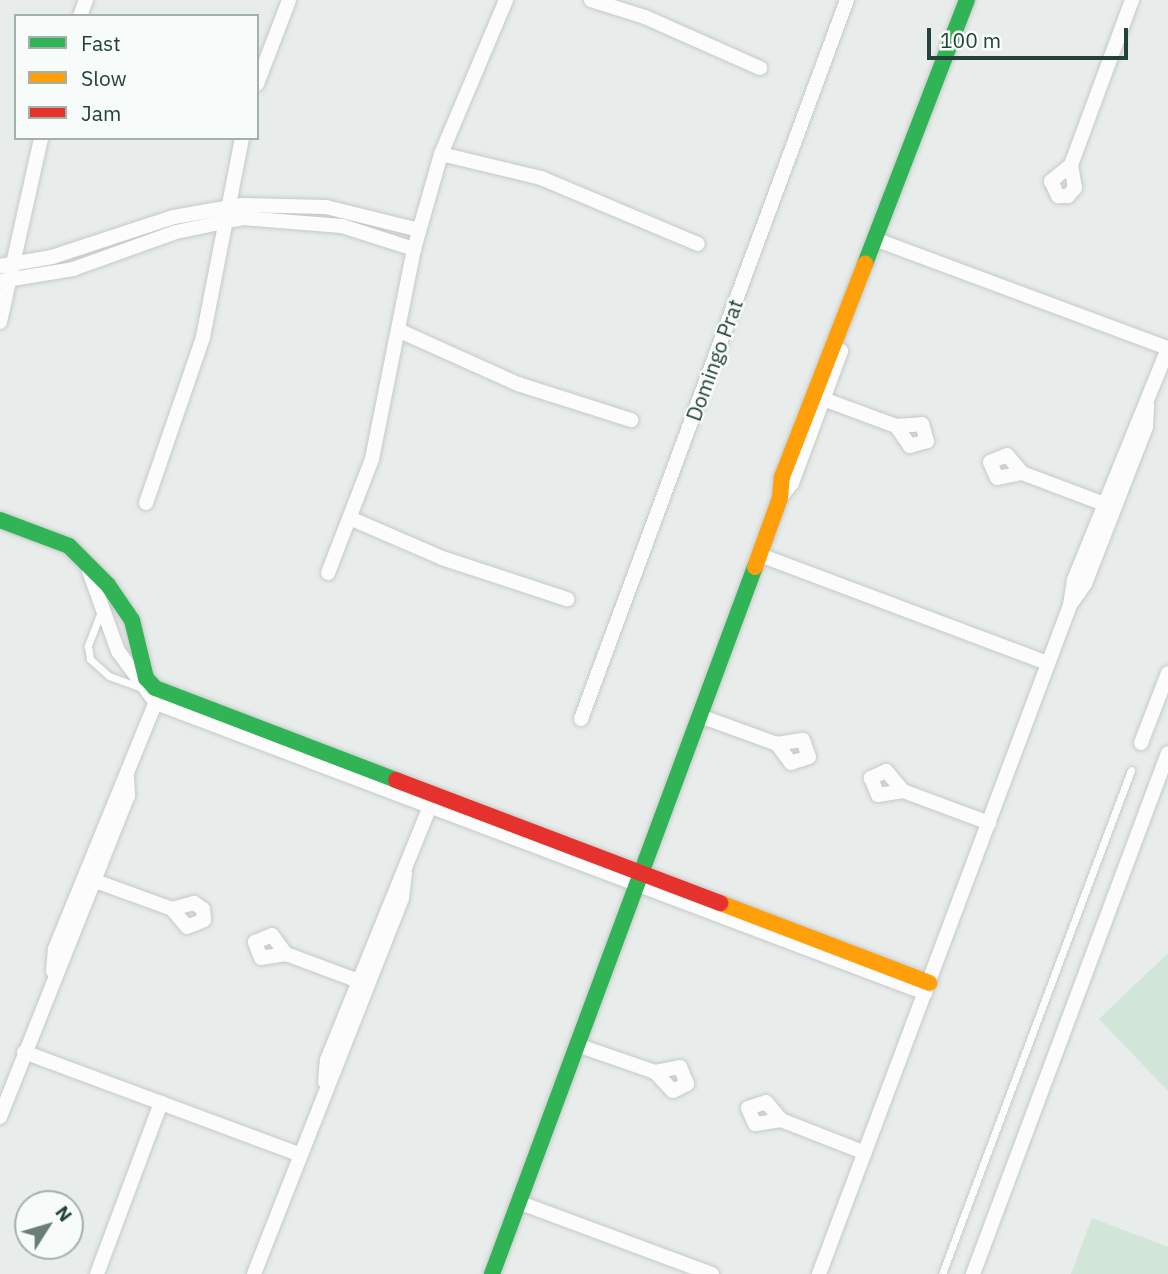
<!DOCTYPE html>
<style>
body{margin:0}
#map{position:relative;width:1168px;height:1274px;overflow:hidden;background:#e8edeb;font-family:"IBM Plex Sans",sans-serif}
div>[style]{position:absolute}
.green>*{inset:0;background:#d1e6d8}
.roads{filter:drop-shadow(0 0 2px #c5cac8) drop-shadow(0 0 2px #c5cac8)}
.lane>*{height:7px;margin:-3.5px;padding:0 3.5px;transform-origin:3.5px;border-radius:3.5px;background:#fcfcfc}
.street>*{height:14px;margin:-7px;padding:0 7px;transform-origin:7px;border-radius:7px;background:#fcfcfc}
.fast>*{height:16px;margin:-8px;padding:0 8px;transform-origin:8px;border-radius:8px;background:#30b455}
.slow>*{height:16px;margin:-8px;padding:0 8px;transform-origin:8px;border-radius:8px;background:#ff9f0a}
.jam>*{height:16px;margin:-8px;padding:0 8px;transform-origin:8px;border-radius:8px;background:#e5322d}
span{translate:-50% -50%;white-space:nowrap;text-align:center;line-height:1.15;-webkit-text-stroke:5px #f7fbf9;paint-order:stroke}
.street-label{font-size:21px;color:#24423a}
.legend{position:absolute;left:14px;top:14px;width:245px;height:126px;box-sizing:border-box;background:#f7fbf9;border:2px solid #a3b1ad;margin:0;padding:9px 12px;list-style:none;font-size:21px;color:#24423a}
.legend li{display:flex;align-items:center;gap:14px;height:35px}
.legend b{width:35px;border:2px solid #a3b1ad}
.north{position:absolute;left:14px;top:1190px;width:70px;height:70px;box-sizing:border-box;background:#f7fbf9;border:2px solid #a3b1ad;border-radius:50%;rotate:53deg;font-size:19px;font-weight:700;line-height:28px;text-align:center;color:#24423a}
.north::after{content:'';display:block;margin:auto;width:24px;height:32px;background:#697e78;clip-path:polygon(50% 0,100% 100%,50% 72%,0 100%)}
.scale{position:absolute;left:927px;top:28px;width:201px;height:32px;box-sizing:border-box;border:4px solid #24423a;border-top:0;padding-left:9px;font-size:21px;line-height:24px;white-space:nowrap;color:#24423a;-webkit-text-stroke:5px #f7fbf9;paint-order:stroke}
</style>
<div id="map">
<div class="green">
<div style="clip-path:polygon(1168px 953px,1168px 1091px,1099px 1019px)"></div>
<div style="clip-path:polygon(1092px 1218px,1168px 1247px,1168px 1274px,1071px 1274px)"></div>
</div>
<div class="roads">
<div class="lane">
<div style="left:102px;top:609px;width:40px;rotate:111deg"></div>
<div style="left:88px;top:646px;width:13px;rotate:81deg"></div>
<div style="left:90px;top:659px;width:25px;rotate:42deg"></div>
<div style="left:109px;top:676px;width:35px;rotate:20deg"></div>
<div style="left:942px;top:1274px;width:538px;rotate:-69.44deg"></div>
</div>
<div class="street">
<div style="left:591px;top:0;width:57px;rotate:17.5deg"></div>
<div style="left:645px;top:17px;width:126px;rotate:23.9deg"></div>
<div style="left:80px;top:16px;width:17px;rotate:-69deg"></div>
<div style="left:257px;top:84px;width:90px;rotate:-69.1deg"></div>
<div style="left:441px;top:154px;width:103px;rotate:13.5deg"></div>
<div style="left:541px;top:178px;width:170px;rotate:22.8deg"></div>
<div style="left:1071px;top:165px;width:26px;rotate:141deg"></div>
<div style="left:1051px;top:181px;width:17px;rotate:65deg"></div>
<div style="left:1058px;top:196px;width:10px"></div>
<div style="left:1068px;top:196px;width:11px;rotate:-49deg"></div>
<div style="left:1075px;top:188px;width:23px;rotate:-100deg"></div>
<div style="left:1071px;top:165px;width:176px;rotate:-69.7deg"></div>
<div style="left:877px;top:240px;width:310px;rotate:20.4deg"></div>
<div style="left:0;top:266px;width:53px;rotate:-9.8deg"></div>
<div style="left:52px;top:257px;width:128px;rotate:-18.2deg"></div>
<div style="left:174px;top:217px;width:69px;rotate:-10deg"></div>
<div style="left:242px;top:205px;width:84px;rotate:1.4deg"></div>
<div style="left:326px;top:207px;width:96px;rotate:13.9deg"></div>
<div style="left:0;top:281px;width:74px;rotate:-9.3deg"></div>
<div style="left:73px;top:269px;width:109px;rotate:-19.8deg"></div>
<div style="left:176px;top:232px;width:68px;rotate:-11.8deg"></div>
<div style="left:243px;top:218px;width:99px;rotate:4.6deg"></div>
<div style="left:342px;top:226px;width:76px;rotate:17.7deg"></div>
<div style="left:0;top:322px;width:189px;rotate:-77.4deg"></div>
<div style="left:400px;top:331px;width:129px;rotate:24.2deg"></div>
<div style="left:518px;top:384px;width:119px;rotate:17.7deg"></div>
<div style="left:815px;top:396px;width:86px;rotate:20.3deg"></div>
<div style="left:896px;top:426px;width:26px;rotate:-4deg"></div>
<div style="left:922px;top:424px;width:18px;rotate:74deg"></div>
<div style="left:927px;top:441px;width:18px;rotate:164deg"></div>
<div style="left:910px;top:446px;width:24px;rotate:-125deg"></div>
<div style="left:1022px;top:473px;width:25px;rotate:169deg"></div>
<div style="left:997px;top:478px;width:17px;rotate:-114deg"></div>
<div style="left:990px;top:462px;width:18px;rotate:-22deg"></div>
<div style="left:1007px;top:455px;width:23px;rotate:50deg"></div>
<div style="left:1022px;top:473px;width:94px;rotate:20.6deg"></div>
<div style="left:781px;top:497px;width:18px;rotate:-52deg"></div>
<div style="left:792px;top:483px;width:141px;rotate:-69.6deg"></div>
<div style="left:146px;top:503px;width:176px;rotate:-71deg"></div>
<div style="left:203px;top:337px;width:203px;rotate:-78.9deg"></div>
<div style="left:352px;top:519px;width:98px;rotate:23.4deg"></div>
<div style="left:442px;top:558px;width:132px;rotate:18.2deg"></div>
<div style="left:760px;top:555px;width:308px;rotate:20.6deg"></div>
<div style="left:89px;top:571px;width:85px;rotate:70.1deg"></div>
<div style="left:118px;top:651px;width:64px;rotate:53.8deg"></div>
<div style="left:156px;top:703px;width:822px;rotate:20.66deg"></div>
<div style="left:328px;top:573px;width:122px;rotate:-68.9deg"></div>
<div style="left:372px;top:459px;width:214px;rotate:-78.7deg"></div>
<div style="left:414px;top:249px;width:99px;rotate:-74.1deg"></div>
<div style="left:441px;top:154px;width:167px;rotate:-67.1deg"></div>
<div style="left:1073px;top:601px;width:21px;rotate:-55deg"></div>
<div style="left:1085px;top:584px;width:168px;rotate:-68.8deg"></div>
<div style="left:1146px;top:427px;width:21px;rotate:-87deg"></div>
<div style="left:700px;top:716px;width:82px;rotate:20deg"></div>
<div style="left:777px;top:744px;width:26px;rotate:-9deg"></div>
<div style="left:803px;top:740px;width:18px;rotate:71deg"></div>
<div style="left:809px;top:757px;width:19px;rotate:162deg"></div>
<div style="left:791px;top:763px;width:24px;rotate:-126deg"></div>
<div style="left:581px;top:719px;width:767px;rotate:-69.7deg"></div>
<div style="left:1141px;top:743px;width:75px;rotate:-68.9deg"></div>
<div style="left:903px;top:791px;width:26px;rotate:-130deg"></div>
<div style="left:886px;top:771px;width:17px;rotate:155deg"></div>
<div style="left:871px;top:778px;width:18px;rotate:68deg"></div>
<div style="left:878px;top:795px;width:25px;rotate:-9deg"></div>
<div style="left:903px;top:791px;width:92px;rotate:20.4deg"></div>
<div style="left:87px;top:878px;width:90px;rotate:20deg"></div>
<div style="left:172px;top:909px;width:23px;rotate:50deg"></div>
<div style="left:187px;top:927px;width:18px;rotate:-22deg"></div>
<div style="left:204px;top:920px;width:11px;rotate:-95deg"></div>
<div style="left:203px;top:909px;width:11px;rotate:-146deg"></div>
<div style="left:194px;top:903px;width:23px;rotate:165deg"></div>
<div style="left:286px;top:954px;width:25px;rotate:171deg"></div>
<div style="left:261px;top:958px;width:17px;rotate:-111deg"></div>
<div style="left:255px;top:942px;width:18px;rotate:-22deg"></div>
<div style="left:272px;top:935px;width:24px;rotate:54deg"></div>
<div style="left:286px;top:954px;width:83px;rotate:20.4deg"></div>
<div style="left:53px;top:971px;width:22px;rotate:-85deg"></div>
<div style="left:55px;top:949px;width:275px;rotate:-67.8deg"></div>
<div style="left:577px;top:1045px;width:83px;rotate:19.1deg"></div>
<div style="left:655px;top:1072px;width:26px;rotate:47deg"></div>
<div style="left:673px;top:1091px;width:16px;rotate:-27deg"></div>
<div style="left:687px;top:1084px;width:18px;rotate:-112deg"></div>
<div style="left:680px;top:1067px;width:25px;rotate:169deg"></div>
<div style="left:24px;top:1052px;width:293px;rotate:20.4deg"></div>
<div style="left:325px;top:1082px;width:22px;rotate:-85deg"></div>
<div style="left:327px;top:1060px;width:282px;rotate:-67.9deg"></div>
<div style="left:0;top:1117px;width:346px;rotate:-68.3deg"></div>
<div style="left:128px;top:796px;width:19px;rotate:-93deg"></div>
<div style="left:781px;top:1120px;width:26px;rotate:171deg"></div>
<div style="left:755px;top:1124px;width:17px;rotate:-114deg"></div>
<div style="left:748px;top:1108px;width:19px;rotate:-18deg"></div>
<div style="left:766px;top:1102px;width:23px;rotate:50deg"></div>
<div style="left:781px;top:1120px;width:90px;rotate:21.4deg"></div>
<div style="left:518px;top:1202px;width:207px;rotate:20.4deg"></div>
<div style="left:97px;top:1274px;width:183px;rotate:-69.5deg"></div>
<div style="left:254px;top:1274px;width:404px;rotate:-68.5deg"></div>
<div style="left:402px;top:898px;width:25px;rotate:-83deg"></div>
<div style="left:819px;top:1274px;width:715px;rotate:-69.43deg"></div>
<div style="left:1070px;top:605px;width:25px;rotate:-81deg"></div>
<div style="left:1074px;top:580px;width:249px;rotate:-67.9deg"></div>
<div style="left:973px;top:1274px;width:556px;rotate:-69.48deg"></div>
</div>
<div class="fast">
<div style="left:865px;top:264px;width:283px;rotate:-68.9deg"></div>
<div style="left:0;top:520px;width:74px;rotate:20.6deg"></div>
<div style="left:69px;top:546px;width:55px;rotate:45deg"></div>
<div style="left:108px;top:585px;width:42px;rotate:55.6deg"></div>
<div style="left:132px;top:620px;width:60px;rotate:76.4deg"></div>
<div style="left:146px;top:678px;width:13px;rotate:48deg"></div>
<div style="left:155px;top:688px;width:258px;rotate:20.9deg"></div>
<div style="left:492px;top:1274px;width:754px;rotate:-69.6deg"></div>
</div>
<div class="slow">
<div style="left:755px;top:567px;width:73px;rotate:-70.1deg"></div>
<div style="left:780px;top:498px;width:21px;rotate:-85deg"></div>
<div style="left:782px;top:477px;width:229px;rotate:-68.7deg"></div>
<div style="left:720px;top:903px;width:224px;rotate:20.9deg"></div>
</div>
<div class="jam">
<div style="left:396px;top:780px;width:347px;rotate:20.8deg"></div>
</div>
</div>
<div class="street-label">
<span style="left:714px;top:360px;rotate:-70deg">Domingo Prat</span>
</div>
<ul class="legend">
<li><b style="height:9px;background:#30b455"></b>Fast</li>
<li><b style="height:9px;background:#ff9f0a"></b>Slow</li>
<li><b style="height:9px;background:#e5322d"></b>Jam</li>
</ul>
<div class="north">N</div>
<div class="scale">100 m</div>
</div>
